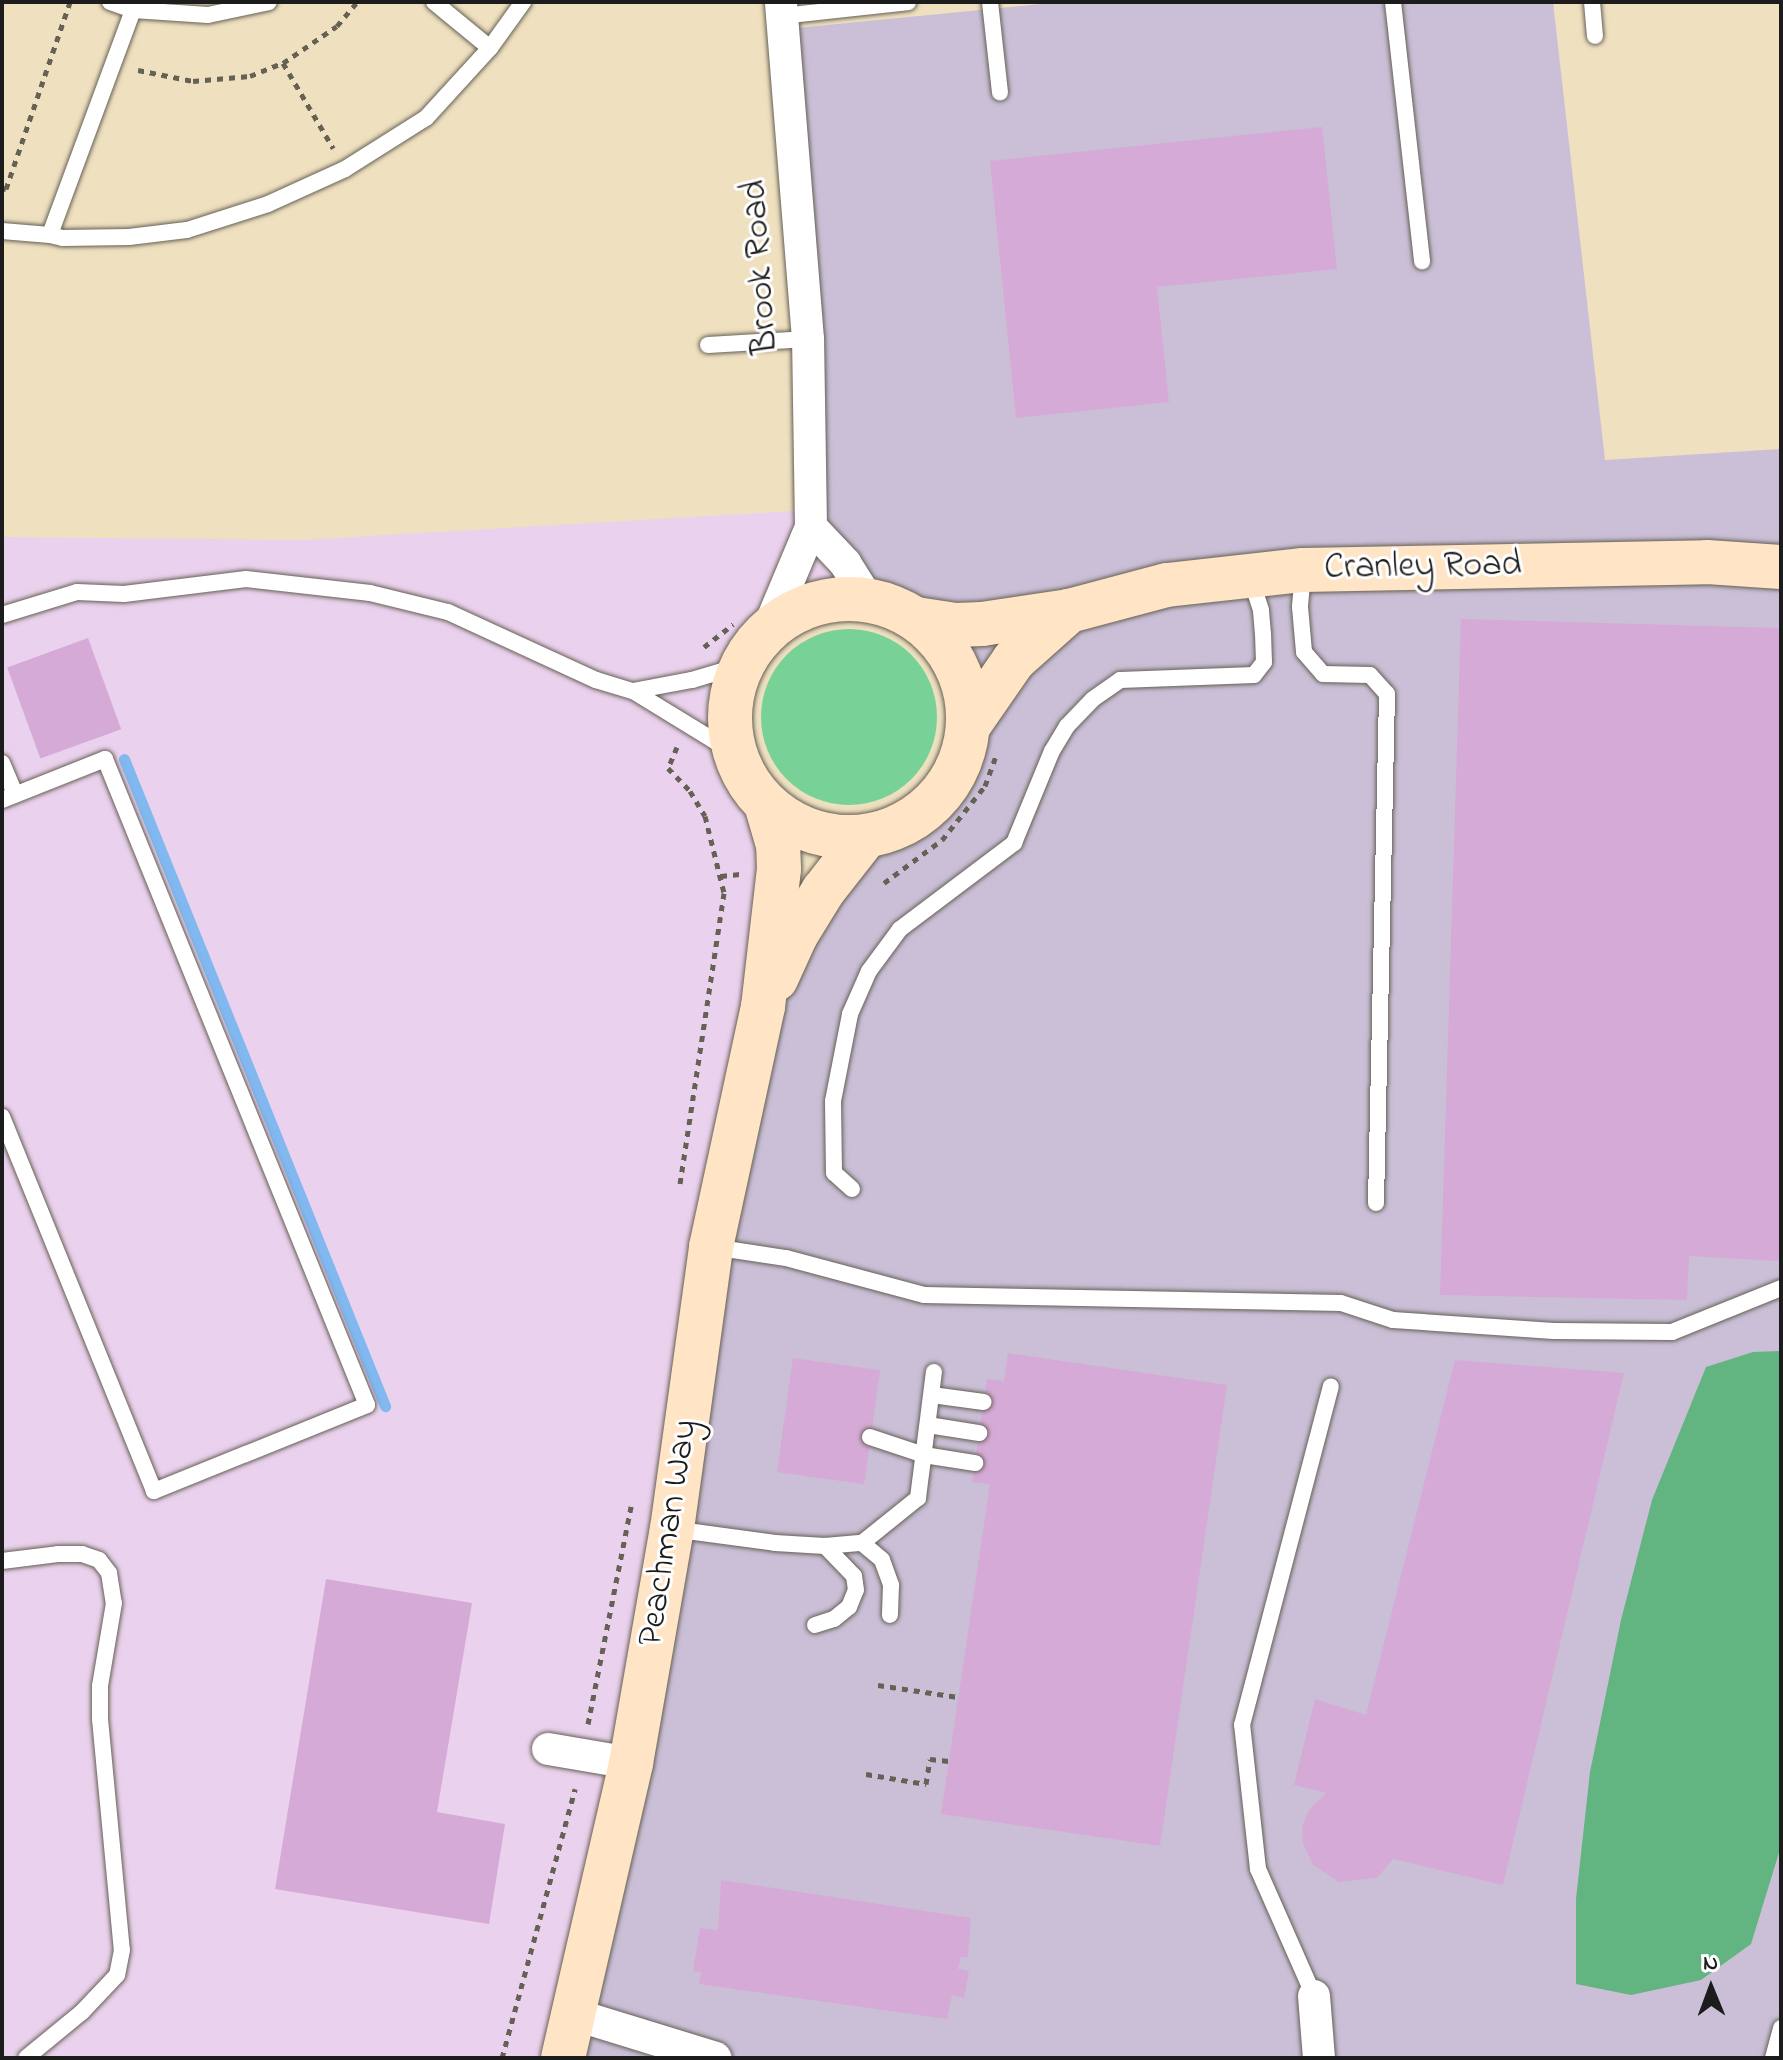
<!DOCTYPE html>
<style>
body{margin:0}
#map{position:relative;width:1783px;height:2060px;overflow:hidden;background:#efe0c0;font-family:"Indie Flower",sans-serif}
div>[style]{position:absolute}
.built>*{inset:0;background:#ead1ed}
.industrial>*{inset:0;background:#cabfd7}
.green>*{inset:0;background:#78d298}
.round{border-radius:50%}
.forest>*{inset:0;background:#62b480}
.stream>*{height:11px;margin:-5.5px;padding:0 5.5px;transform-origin:5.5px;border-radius:5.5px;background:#81b8f0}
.building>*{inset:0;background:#d6aad6;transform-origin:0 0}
.path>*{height:5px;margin-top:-2.5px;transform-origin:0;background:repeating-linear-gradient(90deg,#666155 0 6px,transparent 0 12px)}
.roads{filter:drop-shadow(0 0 2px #666155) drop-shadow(0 0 2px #666155)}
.lane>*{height:16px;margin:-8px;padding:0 8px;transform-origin:8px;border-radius:8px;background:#fff}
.street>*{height:32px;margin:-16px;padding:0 16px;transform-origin:16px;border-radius:16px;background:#fff}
.secondary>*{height:44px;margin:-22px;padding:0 22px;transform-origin:22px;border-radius:22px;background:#ffe4c6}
.secondary>.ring{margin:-22px;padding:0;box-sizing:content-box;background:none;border:44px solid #ffe4c6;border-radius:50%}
span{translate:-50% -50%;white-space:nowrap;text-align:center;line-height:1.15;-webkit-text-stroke:6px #fff;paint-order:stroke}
.street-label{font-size:36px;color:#1c1c1c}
.frame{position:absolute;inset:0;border:4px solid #1c1c1c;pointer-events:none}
.north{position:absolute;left:1671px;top:1948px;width:80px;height:80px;-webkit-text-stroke:6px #fff;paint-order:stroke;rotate:359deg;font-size:22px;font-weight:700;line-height:32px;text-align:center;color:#1c1c1c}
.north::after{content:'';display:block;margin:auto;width:28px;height:36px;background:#1c1c1c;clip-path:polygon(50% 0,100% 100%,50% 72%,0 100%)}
</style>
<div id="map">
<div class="built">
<div style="clip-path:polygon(811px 510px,867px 598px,816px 603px,769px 627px,742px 665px,731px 709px,734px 753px,766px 804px,779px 869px,563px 2058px,2px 2058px,2px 537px,301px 540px)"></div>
</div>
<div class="industrial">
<div style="clip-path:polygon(1062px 2px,1553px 2px,1605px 460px,1781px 449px,1781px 2058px,563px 2058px,763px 1007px,862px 841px,908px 821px,949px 783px,957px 767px,969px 725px,965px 691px,947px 651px,916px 619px,867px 598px,811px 527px,797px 28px)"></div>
</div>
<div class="green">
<div class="round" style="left:761px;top:629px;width:176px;height:176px"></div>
</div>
<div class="forest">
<div style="clip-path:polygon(1781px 1351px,1781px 1846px,1751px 1944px,1701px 1980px,1631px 1995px,1576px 1984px,1576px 1899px,1590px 1772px,1621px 1620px,1652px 1500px,1706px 1367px,1753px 1352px)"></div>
</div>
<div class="stream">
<div style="left:124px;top:759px;width:698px;rotate:68.03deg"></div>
</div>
<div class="building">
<div style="clip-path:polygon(1322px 127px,1337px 269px,1157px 287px,1169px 402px,1016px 418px,990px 161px)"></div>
<div style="clip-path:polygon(1461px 619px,1781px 628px,1781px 1261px,1689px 1256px,1687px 1300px,1440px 1295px)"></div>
<div style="left:88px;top:638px;width:97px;height:86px;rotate:70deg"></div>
<div style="clip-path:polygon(1008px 1353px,1227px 1385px,1160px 1846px,941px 1814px,990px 1484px,972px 1482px,987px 1379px,1004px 1381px)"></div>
<div style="left:793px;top:1358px;width:88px;height:115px;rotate:8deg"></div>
<div style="clip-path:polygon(1455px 1360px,1624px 1373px,1503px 1885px,1393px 1859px,1377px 1878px,1339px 1882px,1313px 1865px,1303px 1843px,1302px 1826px,1309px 1810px,1326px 1793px,1294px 1785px,1315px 1699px,1366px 1715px)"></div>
<div style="clip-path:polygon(326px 1579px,472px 1603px,437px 1812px,505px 1824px,489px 1924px,275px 1889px)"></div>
<div style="clip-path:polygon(721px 1880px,971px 1918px,968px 1957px,961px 1957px,958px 1969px,969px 1971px,964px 1998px,952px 1995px,947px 2019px,699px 1984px,701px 1972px,693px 1971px,700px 1928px,718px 1930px)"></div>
</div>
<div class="path">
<div style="left:283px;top:63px;width:99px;rotate:59.5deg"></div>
<div style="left:138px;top:70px;width:56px;rotate:11.3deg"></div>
<div style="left:193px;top:81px;width:57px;rotate:-5deg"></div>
<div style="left:250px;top:76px;width:35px;rotate:-22deg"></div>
<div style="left:283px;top:63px;width:65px;rotate:-34.4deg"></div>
<div style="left:337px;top:26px;width:31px;rotate:-50deg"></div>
<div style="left:2px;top:188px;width:4px;rotate:14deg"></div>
<div style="left:6px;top:189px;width:198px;rotate:-71.1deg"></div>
<div style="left:704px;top:647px;width:37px;rotate:-38deg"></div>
<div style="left:677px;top:747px;width:23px;rotate:113deg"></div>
<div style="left:668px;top:768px;width:32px;rotate:46deg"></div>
<div style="left:690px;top:791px;width:29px;rotate:59deg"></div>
<div style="left:705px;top:816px;width:79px;rotate:76.1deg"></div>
<div style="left:724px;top:893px;width:294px;rotate:98.6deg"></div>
<div style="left:721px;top:876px;width:19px;rotate:-6deg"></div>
<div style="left:884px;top:883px;width:72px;rotate:-36.6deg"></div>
<div style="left:942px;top:840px;width:69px;rotate:-51.5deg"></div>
<div style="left:985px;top:786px;width:33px;rotate:-70deg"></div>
<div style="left:878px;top:1685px;width:81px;rotate:8.5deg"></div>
<div style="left:588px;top:1724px;width:222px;rotate:-78.8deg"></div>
<div style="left:866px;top:1774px;width:61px;rotate:9.5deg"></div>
<div style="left:926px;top:1784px;width:25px;rotate:-81deg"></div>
<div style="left:930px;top:1759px;width:19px;rotate:6deg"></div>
<div style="left:502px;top:2058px;width:279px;rotate:-74.8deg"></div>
</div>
<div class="roads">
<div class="lane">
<div style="left:110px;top:2px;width:24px;rotate:19deg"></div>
<div style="left:133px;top:10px;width:75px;rotate:3.8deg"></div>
<div style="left:208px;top:15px;width:62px;rotate:-12deg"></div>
<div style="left:136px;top:2px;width:248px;rotate:110.3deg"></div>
<div style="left:50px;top:235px;width:13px;rotate:13deg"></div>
<div style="left:63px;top:238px;width:66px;rotate:-0.9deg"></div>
<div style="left:129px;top:237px;width:58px;rotate:-6.9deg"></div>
<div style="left:187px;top:230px;width:85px;rotate:-17.8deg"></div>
<div style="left:268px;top:204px;width:85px;rotate:-24.4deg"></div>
<div style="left:345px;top:169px;width:96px;rotate:-32.2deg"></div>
<div style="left:426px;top:118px;width:95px;rotate:-47.6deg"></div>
<div style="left:490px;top:48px;width:57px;rotate:-54.3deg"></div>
<div style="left:434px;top:2px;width:72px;rotate:39.4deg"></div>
<div style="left:990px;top:2px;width:91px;rotate:83.7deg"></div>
<div style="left:1393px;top:2px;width:261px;rotate:83.6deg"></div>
<div style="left:1592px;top:2px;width:34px;rotate:85deg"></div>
<div style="left:782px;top:16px;width:127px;rotate:-6.3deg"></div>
<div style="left:2px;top:231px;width:48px;rotate:4.8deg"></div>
<div style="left:708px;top:345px;width:100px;rotate:-3.4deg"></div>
<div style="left:1303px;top:572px;width:35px;rotate:95deg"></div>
<div style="left:1300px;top:607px;width:45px;rotate:84.9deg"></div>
<div style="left:1304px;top:652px;width:29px;rotate:49deg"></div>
<div style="left:1323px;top:674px;width:47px;rotate:1.2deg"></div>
<div style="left:1370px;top:675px;width:25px;rotate:48deg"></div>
<div style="left:1387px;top:694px;width:509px;rotate:91.24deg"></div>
<div style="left:2px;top:615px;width:78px;rotate:-17deg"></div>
<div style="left:77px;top:592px;width:47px;rotate:2.4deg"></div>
<div style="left:124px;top:594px;width:123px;rotate:-7deg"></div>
<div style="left:246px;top:579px;width:125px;rotate:6.4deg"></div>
<div style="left:370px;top:593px;width:80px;rotate:13.7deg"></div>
<div style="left:448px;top:612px;width:163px;rotate:24.7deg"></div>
<div style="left:596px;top:680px;width:39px;rotate:17deg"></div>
<div style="left:633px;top:691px;width:119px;rotate:31.5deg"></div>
<div style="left:633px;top:691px;width:60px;rotate:-10.6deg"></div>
<div style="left:692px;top:680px;width:52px;rotate:-16.7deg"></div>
<div style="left:2px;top:763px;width:34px;rotate:67deg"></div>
<div style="left:2px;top:800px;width:111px;rotate:-21.7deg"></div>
<div style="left:105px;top:759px;width:697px;rotate:67.92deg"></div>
<div style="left:367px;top:1405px;width:230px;rotate:158deg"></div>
<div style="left:154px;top:1491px;width:404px;rotate:-112.1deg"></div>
<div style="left:852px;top:1189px;width:24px;rotate:-138deg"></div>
<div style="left:834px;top:1173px;width:72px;rotate:-90.8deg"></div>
<div style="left:833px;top:1101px;width:89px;rotate:-78.9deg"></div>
<div style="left:850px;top:1014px;width:47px;rotate:-66.2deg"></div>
<div style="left:869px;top:971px;width:52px;rotate:-53.6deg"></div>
<div style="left:900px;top:929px;width:143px;rotate:-37deg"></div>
<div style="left:1014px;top:843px;width:100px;rotate:-67.6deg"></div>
<div style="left:1052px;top:751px;width:29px;rotate:-59deg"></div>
<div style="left:1067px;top:726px;width:37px;rotate:-46deg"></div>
<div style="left:1093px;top:699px;width:33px;rotate:-35deg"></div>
<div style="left:1120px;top:680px;width:134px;rotate:-2.1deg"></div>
<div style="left:1254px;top:675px;width:16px;rotate:-52deg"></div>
<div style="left:1264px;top:662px;width:28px;rotate:-92deg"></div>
<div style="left:1263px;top:634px;width:24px;rotate:-95deg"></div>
<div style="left:1261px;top:610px;width:35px;rotate:-108deg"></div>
<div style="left:713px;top:1247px;width:74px;rotate:8.6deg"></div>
<div style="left:786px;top:1258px;width:143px;rotate:15deg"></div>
<div style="left:924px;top:1295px;width:417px;rotate:1.1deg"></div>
<div style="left:1341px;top:1303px;width:55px;rotate:18.1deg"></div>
<div style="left:1393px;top:1320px;width:161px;rotate:3.9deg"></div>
<div style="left:1554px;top:1331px;width:118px;rotate:0.5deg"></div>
<div style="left:1672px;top:1332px;width:118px;rotate:-22deg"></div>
<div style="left:932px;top:1395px;width:52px;rotate:7.7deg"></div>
<div style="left:928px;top:1425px;width:52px;rotate:8.9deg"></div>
<div style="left:870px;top:1437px;width:57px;rotate:18.4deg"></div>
<div style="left:924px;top:1455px;width:52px;rotate:8.9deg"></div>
<div style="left:672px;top:1529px;width:104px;rotate:7.7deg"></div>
<div style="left:775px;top:1543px;width:50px;rotate:3.4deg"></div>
<div style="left:825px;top:1546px;width:37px;rotate:-5deg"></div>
<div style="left:862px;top:1543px;width:26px;rotate:40deg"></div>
<div style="left:882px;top:1560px;width:27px;rotate:70deg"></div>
<div style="left:891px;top:1585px;width:30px;rotate:92deg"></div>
<div style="left:862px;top:1543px;width:72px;rotate:-38.8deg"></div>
<div style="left:918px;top:1498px;width:127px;rotate:-82.8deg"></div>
<div style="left:2px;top:1561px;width:56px;rotate:-7.1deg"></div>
<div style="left:58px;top:1554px;width:24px"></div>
<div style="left:82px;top:1554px;width:18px;rotate:19deg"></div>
<div style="left:99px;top:1560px;width:16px;rotate:52deg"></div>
<div style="left:109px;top:1573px;width:30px;rotate:81deg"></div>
<div style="left:114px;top:1603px;width:84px;rotate:99.6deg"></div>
<div style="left:100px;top:1686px;width:33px;rotate:90deg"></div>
<div style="left:100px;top:1719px;width:232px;rotate:84.6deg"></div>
<div style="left:122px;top:1950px;width:25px;rotate:101deg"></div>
<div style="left:117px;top:1975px;width:51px;rotate:133.4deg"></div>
<div style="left:82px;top:2012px;width:72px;rotate:140.6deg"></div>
<div style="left:815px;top:1625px;width:20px;rotate:-18deg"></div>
<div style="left:834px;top:1619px;width:19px;rotate:-39deg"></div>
<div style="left:849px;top:1607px;width:18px;rotate:-68deg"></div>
<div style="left:856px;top:1590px;width:14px;rotate:-98deg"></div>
<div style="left:854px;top:1576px;width:42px;rotate:-134deg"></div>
<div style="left:1314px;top:1996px;width:139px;rotate:-113.8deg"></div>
<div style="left:1258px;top:1869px;width:145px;rotate:-96.3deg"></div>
<div style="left:1242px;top:1725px;width:350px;rotate:-75.3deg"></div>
<div style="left:1773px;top:2058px;width:31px;rotate:-75deg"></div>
</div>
<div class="street">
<div style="left:811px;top:527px;width:50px;rotate:46.6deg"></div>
<div style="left:845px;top:563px;width:41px;rotate:57.8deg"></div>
<div style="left:769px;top:627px;width:108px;rotate:-67.2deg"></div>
<div style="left:811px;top:527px;width:188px;rotate:-90.9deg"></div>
<div style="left:808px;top:339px;width:338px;rotate:-94.6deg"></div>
<div style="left:548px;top:1749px;width:84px;rotate:9.6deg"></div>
<div style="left:1314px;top:1996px;width:62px;rotate:85.4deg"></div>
<div style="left:576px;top:2015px;width:146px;rotate:17.1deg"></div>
</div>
<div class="secondary">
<div class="ring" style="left:730px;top:599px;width:194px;height:194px"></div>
<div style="left:916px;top:619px;width:40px;rotate:8.5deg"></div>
<div style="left:956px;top:625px;width:26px;rotate:-2deg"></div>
<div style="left:982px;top:624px;width:88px;rotate:-8.5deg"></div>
<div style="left:1069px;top:611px;width:101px;rotate:-14.9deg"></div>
<div style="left:1167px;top:585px;width:137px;rotate:-6.3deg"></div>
<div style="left:1303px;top:570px;width:404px;rotate:-1.1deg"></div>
<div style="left:1707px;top:562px;width:74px;rotate:3.9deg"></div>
<div style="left:969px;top:725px;width:79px;rotate:-55.3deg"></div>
<div style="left:1014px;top:660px;width:74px;rotate:-41.7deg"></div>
<div style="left:776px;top:979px;width:48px;rotate:-65.6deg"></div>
<div style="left:796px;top:935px;width:52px;rotate:-58.5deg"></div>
<div style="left:823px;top:891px;width:63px;rotate:-52deg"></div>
<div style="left:563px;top:2058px;width:303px;rotate:-77deg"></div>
<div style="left:631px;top:1763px;width:238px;rotate:-80.1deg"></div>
<div style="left:672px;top:1529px;width:285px;rotate:-82.1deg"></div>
<div style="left:711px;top:1247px;width:246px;rotate:-77.8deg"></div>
<div style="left:763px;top:1007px;width:139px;rotate:-83.4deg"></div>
<div style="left:779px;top:869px;width:24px;rotate:-92deg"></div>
<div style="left:778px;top:845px;width:43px;rotate:-106.3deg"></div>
</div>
</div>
<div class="street-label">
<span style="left:761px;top:267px;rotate:-94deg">Brook Road</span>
<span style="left:1423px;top:567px;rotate:-1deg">Cranley Road</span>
<span style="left:669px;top:1533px;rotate:-81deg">Peachman Way</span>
</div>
<div class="frame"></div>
<div class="north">N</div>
</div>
